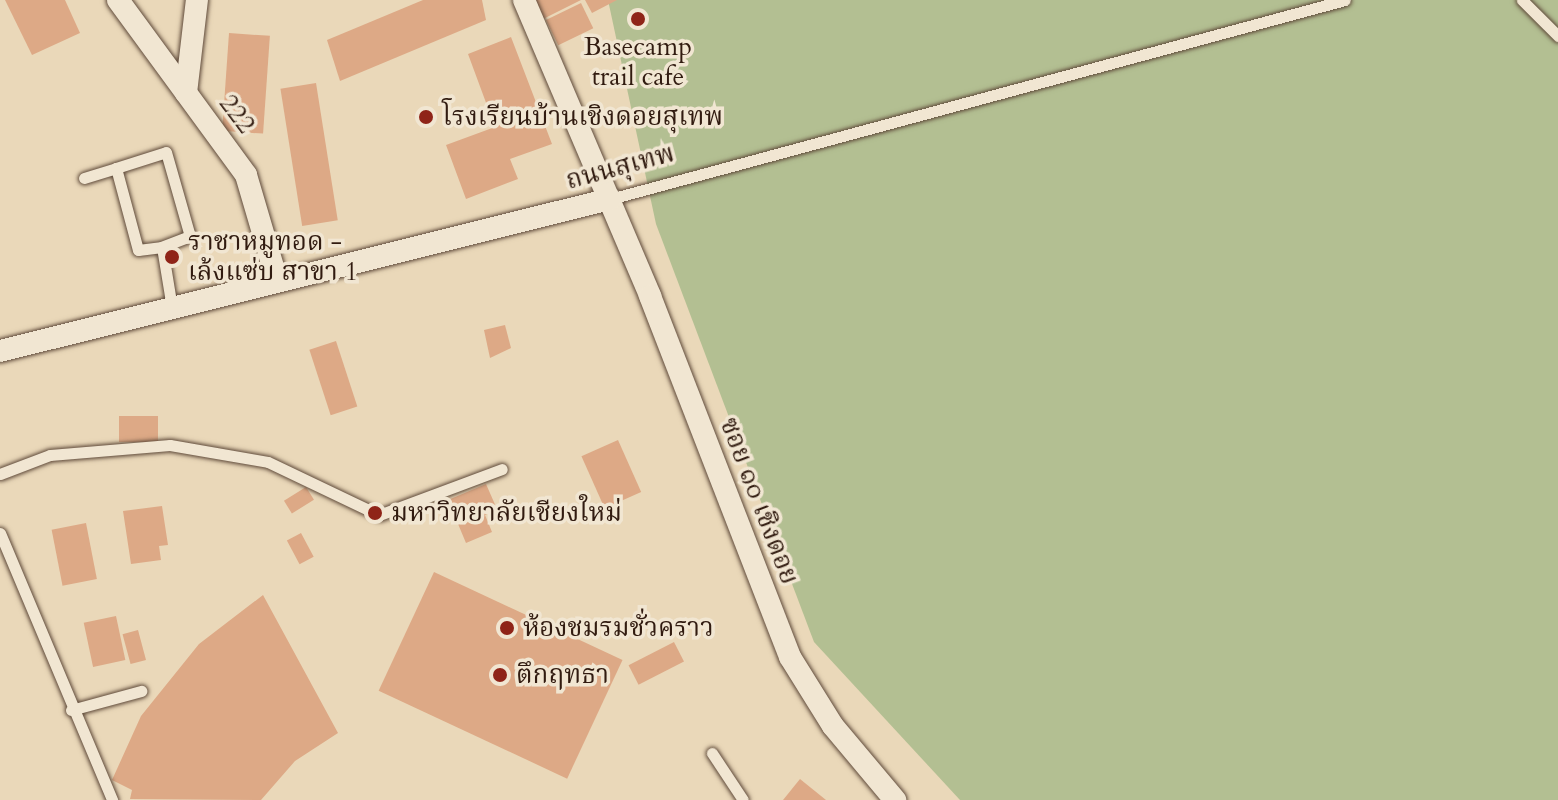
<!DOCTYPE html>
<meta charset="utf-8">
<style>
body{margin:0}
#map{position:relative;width:1558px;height:800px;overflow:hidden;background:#ead8b9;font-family:Cardo,"Noto Serif Thai",serif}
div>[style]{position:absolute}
.green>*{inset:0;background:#b3bf92}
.building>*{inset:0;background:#dda986;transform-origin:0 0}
.roads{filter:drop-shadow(0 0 2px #5f4a3a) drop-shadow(0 0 2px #5f4a3a)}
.service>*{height:11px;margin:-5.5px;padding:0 5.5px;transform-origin:5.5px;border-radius:5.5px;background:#f1e6d2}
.minor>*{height:22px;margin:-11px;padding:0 11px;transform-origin:11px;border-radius:11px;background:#f1e6d2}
.dots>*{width:22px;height:22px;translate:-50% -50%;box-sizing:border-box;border:4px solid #f1e6d2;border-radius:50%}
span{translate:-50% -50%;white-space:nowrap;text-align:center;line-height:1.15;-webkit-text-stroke:7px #f1e6d2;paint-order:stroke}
.poi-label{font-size:26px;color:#311b10}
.left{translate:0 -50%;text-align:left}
.street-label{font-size:26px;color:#311b10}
</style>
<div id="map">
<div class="green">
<div style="clip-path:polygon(608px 0,1558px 0,1558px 800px,960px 800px,814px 642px,656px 224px)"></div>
</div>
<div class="building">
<div style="clip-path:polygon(5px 0,65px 0,80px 33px,32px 55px)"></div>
<div style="clip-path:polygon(423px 0,482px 0,486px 20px,340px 81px,327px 40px)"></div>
<div style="clip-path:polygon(533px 0,581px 0,543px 19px)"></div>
<div style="clip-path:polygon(585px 0,617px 0,592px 13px)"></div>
<div style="left:581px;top:3px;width:28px;height:39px;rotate:64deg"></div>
<div style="left:229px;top:33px;width:41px;height:98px;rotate:4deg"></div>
<div style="clip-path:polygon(511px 37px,552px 144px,510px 159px,518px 179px,466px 199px,446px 145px,495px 127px,468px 54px)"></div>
<div style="left:316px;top:83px;width:139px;height:36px;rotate:81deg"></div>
<div style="clip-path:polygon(505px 325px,511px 348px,490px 358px,484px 330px)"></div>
<div style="left:336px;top:341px;width:69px;height:28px;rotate:72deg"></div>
<div style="left:119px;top:416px;width:39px;height:26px"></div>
<div style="left:618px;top:440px;width:57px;height:40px;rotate:66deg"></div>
<div style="clip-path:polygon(486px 484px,497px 509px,485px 515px,492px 532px,466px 543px,448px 500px)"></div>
<div style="left:306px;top:487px;width:15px;height:26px;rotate:58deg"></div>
<div style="clip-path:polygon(162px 506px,168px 545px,159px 546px,161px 560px,131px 564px,123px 511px)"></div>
<div style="left:86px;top:523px;width:57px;height:35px;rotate:79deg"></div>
<div style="left:301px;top:533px;width:27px;height:16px;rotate:62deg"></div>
<div style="left:434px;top:572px;width:208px;height:131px;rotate:25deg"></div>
<div style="clip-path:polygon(263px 595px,338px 733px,295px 761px,261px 800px,130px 799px,132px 790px,112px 780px,141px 716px,199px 644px)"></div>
<div style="left:116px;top:616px;width:45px;height:33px;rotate:78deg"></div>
<div style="left:138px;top:630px;width:31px;height:16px;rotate:75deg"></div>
<div style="left:674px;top:642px;width:22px;height:51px;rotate:63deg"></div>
<div style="clip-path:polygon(800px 779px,826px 800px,783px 800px)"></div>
</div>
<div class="roads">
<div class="service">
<div style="left:1522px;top:0;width:51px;rotate:45deg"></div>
<div style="left:84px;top:178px;width:34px;rotate:-17deg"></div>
<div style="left:610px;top:199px;width:761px;rotate:-15.15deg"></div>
<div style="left:162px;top:247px;width:24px;rotate:173deg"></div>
<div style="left:138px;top:250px;width:85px;rotate:-105deg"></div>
<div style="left:116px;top:168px;width:52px;rotate:-17.7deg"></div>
<div style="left:166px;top:152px;width:87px;rotate:74.1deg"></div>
<div style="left:190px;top:236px;width:30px;rotate:159deg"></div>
<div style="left:162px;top:247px;width:62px;rotate:80.7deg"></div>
<div style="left:0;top:474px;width:53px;rotate:-20.8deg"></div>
<div style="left:50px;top:455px;width:120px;rotate:-4.8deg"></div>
<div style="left:170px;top:445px;width:99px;rotate:9.8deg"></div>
<div style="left:268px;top:462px;width:123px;rotate:25.5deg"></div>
<div style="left:379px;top:515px;width:131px;rotate:-20.5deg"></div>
<div style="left:0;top:533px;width:290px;rotate:67.2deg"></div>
<div style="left:71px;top:710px;width:73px;rotate:-15.2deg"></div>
<div style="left:712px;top:753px;width:56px;rotate:56.6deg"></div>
</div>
<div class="minor">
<div style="left:118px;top:0;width:217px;rotate:53.8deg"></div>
<div style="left:246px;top:175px;width:109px;rotate:73.6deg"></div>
<div style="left:524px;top:0;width:322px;rotate:66.9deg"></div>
<div style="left:650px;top:296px;width:387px;rotate:68.8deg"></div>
<div style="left:790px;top:657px;width:81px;rotate:58.1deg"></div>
<div style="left:833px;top:726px;width:97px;rotate:50deg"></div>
<div style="left:186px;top:93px;width:94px;rotate:-83.3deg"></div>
<div style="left:0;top:351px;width:629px;rotate:-13.99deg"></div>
</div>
</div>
<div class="dots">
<div style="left:638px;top:19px;background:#8f2418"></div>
<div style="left:426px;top:117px;background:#8f2418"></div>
<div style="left:172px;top:257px;background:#8f2418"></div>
<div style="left:375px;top:513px;background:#8f2418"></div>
<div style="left:507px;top:628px;background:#8f2418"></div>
<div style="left:500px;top:675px;background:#8f2418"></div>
</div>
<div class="poi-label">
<span style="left:638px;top:62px">Basecamp<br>trail cafe</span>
<span class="left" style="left:442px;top:117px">โรงเรียนบ้านเชิงดอยสุเทพ</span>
<span class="left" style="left:188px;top:257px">ราชาหมูทอด -<br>เล้งแซ่บ สาขา 1</span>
<span class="left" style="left:391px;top:513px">มหาวิทยาลัยเชียงใหม่</span>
<span class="left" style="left:523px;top:628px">ห้องชมรมชั่วคราว</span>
<span class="left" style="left:516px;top:675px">ตึกฤทธา</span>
</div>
<div class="street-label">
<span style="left:237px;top:114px;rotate:53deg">222</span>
<span style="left:620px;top:167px;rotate:-15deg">ถนนสุเทพ</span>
<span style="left:759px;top:501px;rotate:69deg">ซอย ๑๐ เชิงดอย</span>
</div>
</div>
